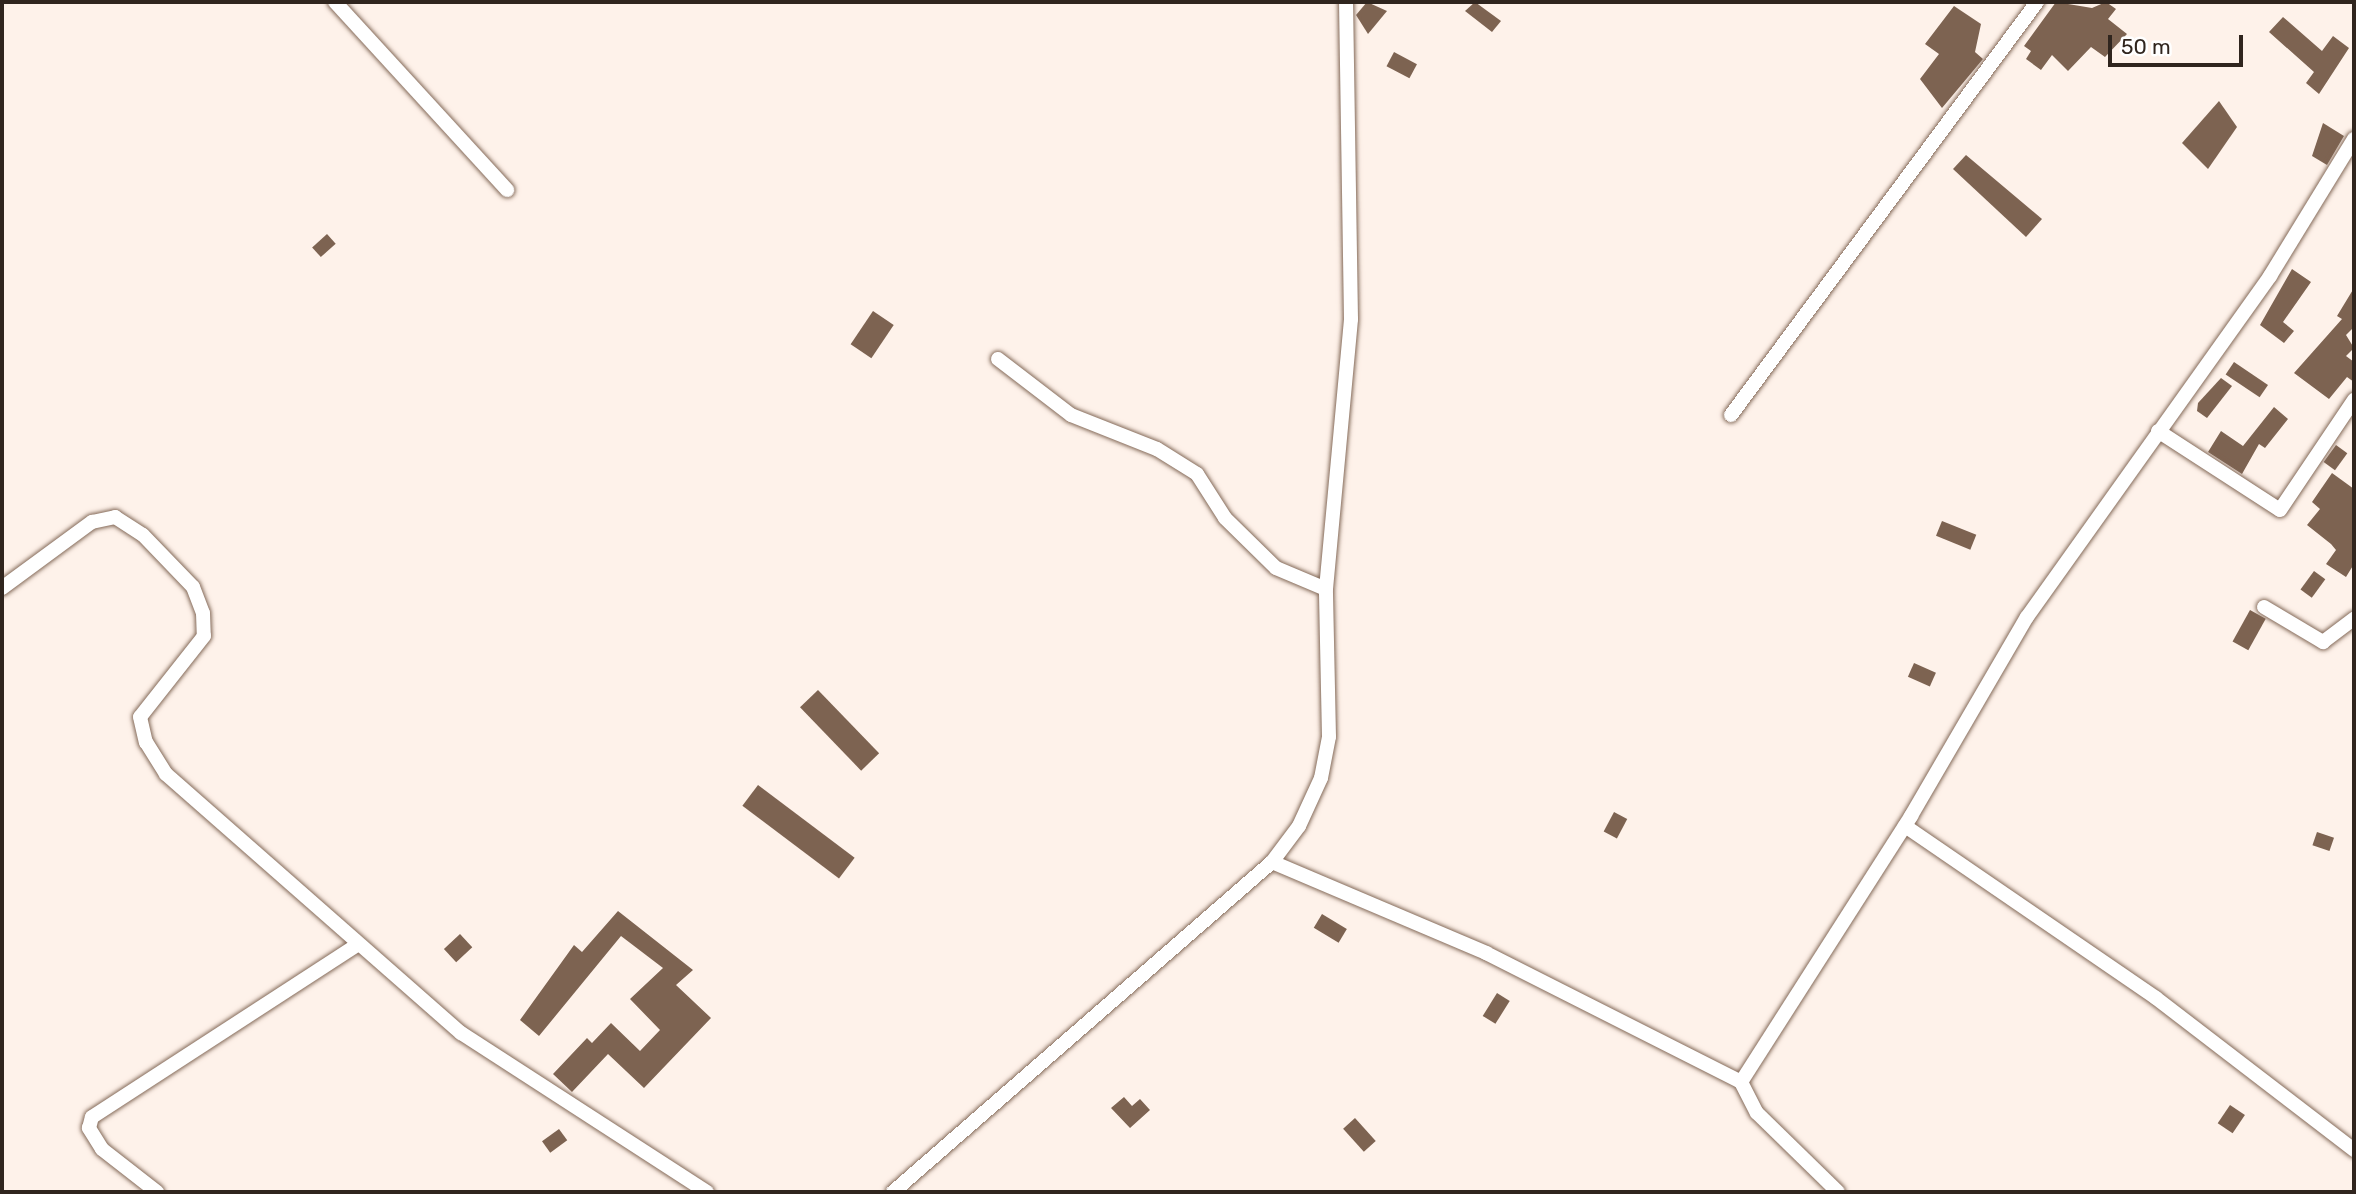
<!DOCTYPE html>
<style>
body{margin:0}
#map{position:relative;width:2356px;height:1194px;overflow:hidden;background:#fef2ea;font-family:Rubik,sans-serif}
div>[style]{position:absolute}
.building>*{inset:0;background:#7d6351;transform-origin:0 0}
.roads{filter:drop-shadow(0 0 2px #846a59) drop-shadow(0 0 2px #846a59)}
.street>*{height:14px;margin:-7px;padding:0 7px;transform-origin:7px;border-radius:7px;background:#fff}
span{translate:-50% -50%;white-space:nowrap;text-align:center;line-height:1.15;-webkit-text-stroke:7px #fff;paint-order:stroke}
.frame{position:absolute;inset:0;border:4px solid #30251e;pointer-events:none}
.scale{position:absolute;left:2108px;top:35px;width:135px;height:32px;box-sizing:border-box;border:4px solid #30251e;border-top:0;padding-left:9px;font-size:21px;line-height:24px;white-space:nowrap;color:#30251e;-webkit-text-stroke:5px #fff;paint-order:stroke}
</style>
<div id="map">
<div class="building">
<div style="clip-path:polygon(1367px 2px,1387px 11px,1368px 34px,1356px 15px)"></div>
<div style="clip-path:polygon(1475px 2px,1501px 21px,1492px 32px,1465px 11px)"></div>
<div style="clip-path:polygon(2056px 2px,2092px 8px,2106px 2px,2116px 9px,2108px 19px,2127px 34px,2105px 57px,2091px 47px,2068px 71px,2052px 55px,2041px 70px,2026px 59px,2031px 51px,2024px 46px)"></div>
<div style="clip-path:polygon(1954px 6px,1981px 24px,1975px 52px,1983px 59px,1942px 108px,1920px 79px,1939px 54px,1925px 44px)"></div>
<div style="clip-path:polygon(2283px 17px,2322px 51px,2333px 36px,2349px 48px,2319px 94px,2306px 83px,2314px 72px,2269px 32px)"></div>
<div style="left:1394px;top:52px;width:26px;height:16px;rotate:28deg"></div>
<div style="clip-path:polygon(2219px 101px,2237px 127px,2208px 169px,2182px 143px)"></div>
<div style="clip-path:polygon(2323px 123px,2344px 136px,2327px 165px,2312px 156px)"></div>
<div style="clip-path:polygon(1966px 155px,2042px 219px,2026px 237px,1953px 169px)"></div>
<div style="left:327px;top:234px;width:13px;height:20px;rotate:48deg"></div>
<div style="clip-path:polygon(2292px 269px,2311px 282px,2283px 322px,2294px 331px,2284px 343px,2260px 325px)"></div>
<div style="clip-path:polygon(2354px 288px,2354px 327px,2346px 335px,2354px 348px,2346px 356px,2354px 362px,2354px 382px,2347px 377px,2329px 399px,2294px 373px,2342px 319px,2337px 316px)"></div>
<div style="left:873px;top:311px;width:25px;height:40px;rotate:34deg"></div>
<div style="left:2234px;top:362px;width:41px;height:15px;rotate:34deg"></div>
<div style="clip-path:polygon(2221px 378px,2232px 386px,2207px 418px,2197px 411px,2198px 403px)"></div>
<div style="clip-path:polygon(2274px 407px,2288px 419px,2265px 448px,2259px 444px,2242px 474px,2208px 452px,2221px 431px,2243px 446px)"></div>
<div style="left:2336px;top:445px;width:14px;height:21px;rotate:36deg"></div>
<div style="clip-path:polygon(2332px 473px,2354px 489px,2354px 564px,2346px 577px,2326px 564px,2336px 550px,2331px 544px,2307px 525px,2320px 509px,2312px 502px)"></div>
<div style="left:1942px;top:521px;width:37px;height:16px;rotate:22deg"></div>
<div style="left:2314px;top:571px;width:14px;height:23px;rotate:36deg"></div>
<div style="left:2250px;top:610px;width:18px;height:36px;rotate:29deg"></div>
<div style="left:1914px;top:663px;width:24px;height:15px;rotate:24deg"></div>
<div style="left:818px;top:690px;width:88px;height:25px;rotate:46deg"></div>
<div style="left:758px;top:785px;width:121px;height:26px;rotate:37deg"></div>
<div style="left:1614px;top:812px;width:15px;height:22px;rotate:28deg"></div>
<div style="left:2317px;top:832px;width:18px;height:14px;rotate:19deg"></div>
<div style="clip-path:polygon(618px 911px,693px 970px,676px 985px,711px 1018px,644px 1088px,608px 1054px,572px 1092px,553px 1074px,587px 1038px,592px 1043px,611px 1023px,640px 1051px,660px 1030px,630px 999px,663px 968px,621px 936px,539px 1036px,520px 1020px,574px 945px,582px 952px)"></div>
<div style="left:1322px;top:914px;width:29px;height:16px;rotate:31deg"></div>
<div style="left:460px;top:934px;width:18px;height:22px;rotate:47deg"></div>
<div style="left:1497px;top:993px;width:15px;height:27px;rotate:32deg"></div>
<div style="clip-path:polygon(1124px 1097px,1132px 1106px,1140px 1099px,1150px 1110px,1130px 1128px,1111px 1108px)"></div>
<div style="left:2230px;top:1105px;width:18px;height:22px;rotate:34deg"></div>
<div style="left:1355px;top:1118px;width:31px;height:16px;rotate:48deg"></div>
<div style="left:559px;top:1129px;width:14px;height:21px;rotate:54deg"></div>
</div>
<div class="roads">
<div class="street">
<div style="left:335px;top:2px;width:255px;rotate:47.5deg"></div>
<div style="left:998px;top:359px;width:92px;rotate:37.5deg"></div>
<div style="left:1071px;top:415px;width:92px;rotate:21.6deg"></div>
<div style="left:1157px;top:449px;width:47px;rotate:32deg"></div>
<div style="left:1197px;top:474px;width:52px;rotate:57.5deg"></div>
<div style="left:1225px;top:518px;width:71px;rotate:44.4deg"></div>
<div style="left:1276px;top:568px;width:54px;rotate:22.8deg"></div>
<div style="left:1731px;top:415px;width:514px;rotate:-53.46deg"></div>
<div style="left:2158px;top:431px;width:145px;rotate:32.9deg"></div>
<div style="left:2280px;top:510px;width:133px;rotate:-56.1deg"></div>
<div style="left:2px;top:588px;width:112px;rotate:-36.3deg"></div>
<div style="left:92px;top:522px;width:24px;rotate:-12deg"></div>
<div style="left:115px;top:517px;width:33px;rotate:33deg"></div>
<div style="left:143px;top:535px;width:72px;rotate:46.1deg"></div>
<div style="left:193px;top:587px;width:28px;rotate:69deg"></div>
<div style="left:203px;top:613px;width:23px;rotate:88deg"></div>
<div style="left:204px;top:636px;width:103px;rotate:128.3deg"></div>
<div style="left:140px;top:717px;width:26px;rotate:77deg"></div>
<div style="left:146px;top:742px;width:38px;rotate:58deg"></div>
<div style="left:166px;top:774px;width:393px;rotate:41.3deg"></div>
<div style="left:461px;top:1033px;width:293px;rotate:32.9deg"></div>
<div style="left:2264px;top:607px;width:69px;rotate:30.7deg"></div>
<div style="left:2323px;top:642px;width:39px;rotate:-37deg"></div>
<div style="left:1905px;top:826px;width:304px;rotate:34.4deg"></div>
<div style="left:2156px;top:998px;width:250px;rotate:37.5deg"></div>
<div style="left:1272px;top:862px;width:233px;rotate:23deg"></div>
<div style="left:1486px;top:953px;width:286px;rotate:26.8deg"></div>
<div style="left:1741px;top:1082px;width:35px;rotate:63deg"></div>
<div style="left:1757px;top:1113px;width:113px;rotate:44.3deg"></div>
<div style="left:1741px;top:1082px;width:316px;rotate:-57.4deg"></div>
<div style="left:1911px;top:816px;width:230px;rotate:-59.8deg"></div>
<div style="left:2027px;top:617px;width:419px;rotate:-54.5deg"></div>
<div style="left:2270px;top:276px;width:161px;rotate:-58.5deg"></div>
<div style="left:157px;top:1192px;width:70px;rotate:-142deg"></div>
<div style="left:102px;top:1149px;width:25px;rotate:-122deg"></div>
<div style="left:89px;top:1128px;width:11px;rotate:-75deg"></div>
<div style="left:92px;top:1117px;width:317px;rotate:-33deg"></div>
<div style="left:893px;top:1192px;width:503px;rotate:-41.05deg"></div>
<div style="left:1272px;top:862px;width:45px;rotate:-53.1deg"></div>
<div style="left:1299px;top:826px;width:53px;rotate:-65.4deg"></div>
<div style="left:1321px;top:778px;width:42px;rotate:-79deg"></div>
<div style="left:1329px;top:737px;width:148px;rotate:-91.2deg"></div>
<div style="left:1326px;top:589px;width:271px;rotate:-84.7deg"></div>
<div style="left:1351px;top:319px;width:317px;rotate:-90.9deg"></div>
</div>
</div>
<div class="frame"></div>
<div class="scale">50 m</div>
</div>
